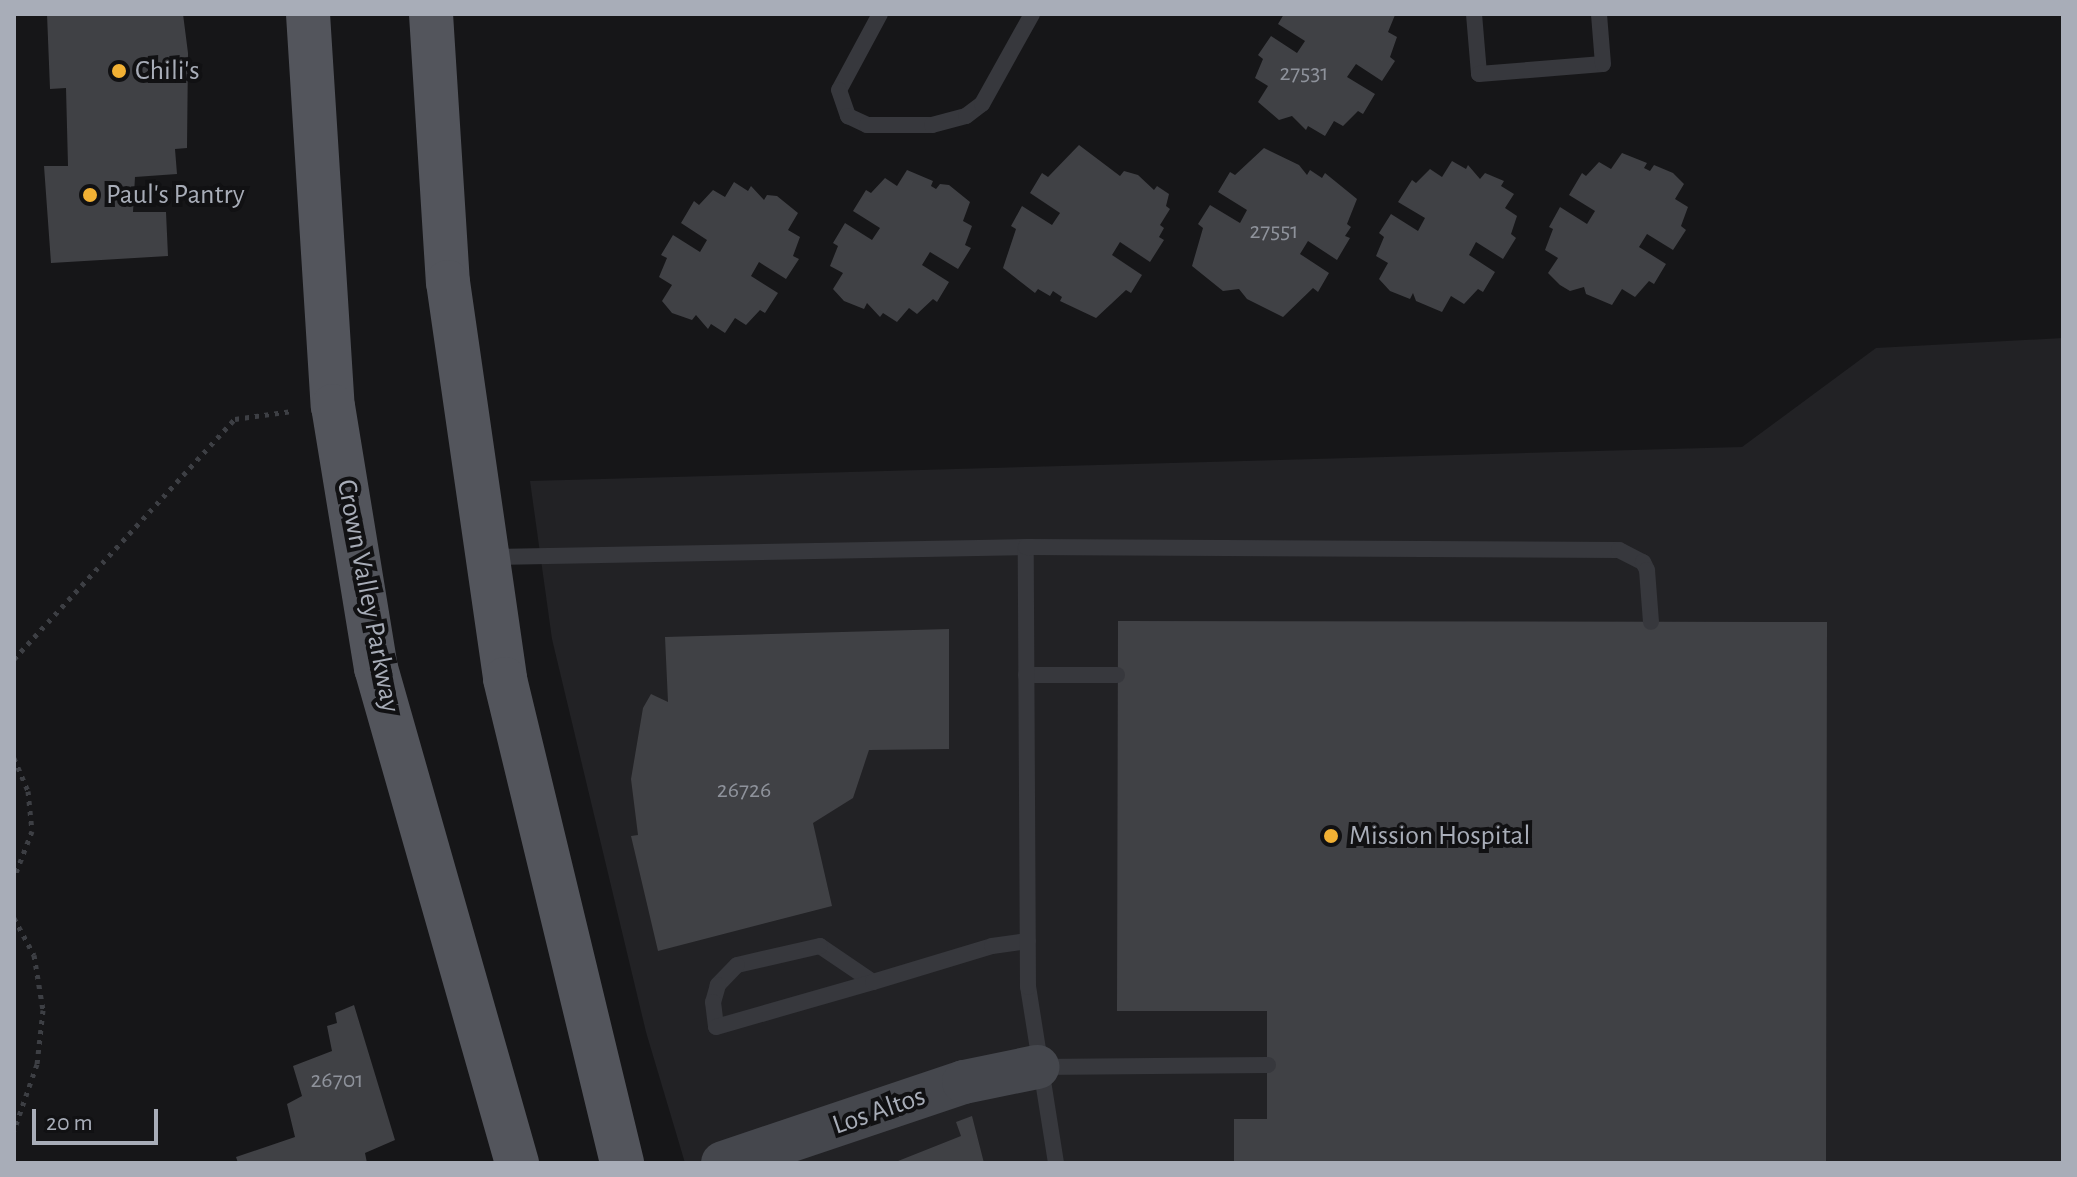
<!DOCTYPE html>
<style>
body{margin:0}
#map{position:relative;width:2077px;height:1177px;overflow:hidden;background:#161618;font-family:"Alegreya Sans",sans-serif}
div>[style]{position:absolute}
.built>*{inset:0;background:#222225}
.building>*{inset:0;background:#404145}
.path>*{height:5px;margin-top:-2.5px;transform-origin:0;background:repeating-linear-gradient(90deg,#3d3f44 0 4px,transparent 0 10px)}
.lane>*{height:16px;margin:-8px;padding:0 8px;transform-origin:8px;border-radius:8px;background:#37383d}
.secondary>*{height:44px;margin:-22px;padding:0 22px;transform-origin:22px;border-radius:22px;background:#45474d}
.primary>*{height:44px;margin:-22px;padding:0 22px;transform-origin:22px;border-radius:22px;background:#53555c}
.dots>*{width:22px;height:22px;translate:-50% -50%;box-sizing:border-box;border:4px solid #111113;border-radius:50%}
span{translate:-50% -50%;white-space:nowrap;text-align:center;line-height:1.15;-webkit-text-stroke:8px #111113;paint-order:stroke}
.number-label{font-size:24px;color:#8e929b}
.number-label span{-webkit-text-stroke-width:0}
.poi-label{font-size:28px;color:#a8adb8}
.left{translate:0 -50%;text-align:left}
.street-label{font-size:28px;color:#a8adb8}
.frame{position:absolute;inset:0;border:16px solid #a8adb8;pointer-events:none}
.scale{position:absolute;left:32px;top:1109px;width:126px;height:36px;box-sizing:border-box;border:4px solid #a8adb8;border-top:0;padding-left:10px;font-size:24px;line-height:28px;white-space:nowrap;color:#a8adb8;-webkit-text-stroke:6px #111113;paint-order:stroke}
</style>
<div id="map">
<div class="built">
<div style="clip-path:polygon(2063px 338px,2063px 1163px,685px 1163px,646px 1032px,552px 639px,530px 481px,1742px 447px,1876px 348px)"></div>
</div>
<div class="building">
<div style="clip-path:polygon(47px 14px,183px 14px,188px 53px,187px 148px,175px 149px,177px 174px,135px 177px,133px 212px,166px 212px,168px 256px,51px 263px,44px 166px,68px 166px,66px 88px,50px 89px)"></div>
<div style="clip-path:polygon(1284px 14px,1395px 15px,1388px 32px,1397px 37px,1390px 57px,1395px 61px,1382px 81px,1356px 64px,1347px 77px,1375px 94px,1363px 114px,1358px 111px,1343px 126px,1334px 121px,1325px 136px,1308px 126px,1306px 130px,1292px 116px,1279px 120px,1258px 102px,1268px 86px,1255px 78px,1263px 59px,1258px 55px,1271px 36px,1297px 53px,1305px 41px,1278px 24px)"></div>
<div style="clip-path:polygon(1079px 145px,1120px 176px,1124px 171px,1138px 175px,1154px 190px,1157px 186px,1169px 194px,1166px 206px,1170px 209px,1160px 225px,1164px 228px,1159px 237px,1164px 240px,1150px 262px,1120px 242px,1112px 255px,1142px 275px,1131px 293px,1126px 290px,1096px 318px,1060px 301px,1062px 297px,1053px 291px,1050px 296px,1038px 289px,1035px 293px,1003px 268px,1016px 229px,1011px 226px,1022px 206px,1052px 225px,1060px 213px,1030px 193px,1042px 173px,1048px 177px)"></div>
<div style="clip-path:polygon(1264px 148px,1299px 165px,1307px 175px,1310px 170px,1322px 178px,1325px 173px,1357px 199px,1347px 224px,1351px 227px,1345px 236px,1350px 238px,1337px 260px,1308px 241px,1300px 254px,1329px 273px,1318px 292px,1313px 288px,1283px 317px,1247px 299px,1239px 289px,1223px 291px,1192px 266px,1203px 228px,1198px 224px,1210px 205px,1240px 223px,1247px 210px,1218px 192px,1230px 172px,1235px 175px)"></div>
<div style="clip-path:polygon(1622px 153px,1647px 163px,1644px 168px,1650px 171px,1654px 165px,1673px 173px,1684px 184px,1675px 199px,1688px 207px,1681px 226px,1686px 230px,1673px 250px,1647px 234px,1639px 247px,1666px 264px,1654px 284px,1649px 281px,1635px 297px,1622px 289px,1612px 305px,1586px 294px,1584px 287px,1570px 291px,1560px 285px,1548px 273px,1558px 258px,1545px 250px,1553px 229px,1549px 227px,1560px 207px,1587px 224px,1595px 211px,1569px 195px,1582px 173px,1586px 176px,1599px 162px,1611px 169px)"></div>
<div style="clip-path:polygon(1452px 161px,1466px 169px,1468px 165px,1480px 179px,1485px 173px,1504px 181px,1501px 186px,1514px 194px,1505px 208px,1517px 216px,1511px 234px,1516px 238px,1503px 259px,1476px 242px,1469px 255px,1495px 272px,1483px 292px,1478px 289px,1464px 304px,1451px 296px,1442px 312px,1416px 301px,1413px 293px,1410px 299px,1390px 291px,1379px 279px,1388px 263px,1376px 256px,1384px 237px,1379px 233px,1391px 214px,1418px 231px,1425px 218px,1398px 202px,1412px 180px,1416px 183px,1430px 169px,1442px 177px)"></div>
<div style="clip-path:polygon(907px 170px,933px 181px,931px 186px,936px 189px,940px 184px,949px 185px,970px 202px,963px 221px,972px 226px,965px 245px,971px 248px,958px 269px,930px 252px,922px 265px,949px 282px,937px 302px,933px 299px,917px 314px,909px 308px,897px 322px,883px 313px,880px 317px,867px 303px,864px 309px,844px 301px,833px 289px,843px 273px,830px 266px,838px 246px,833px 243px,845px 223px,872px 240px,880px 228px,853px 211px,866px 190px,871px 193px,885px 178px,897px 186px)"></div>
<div style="clip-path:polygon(734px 182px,748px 191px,751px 186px,764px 200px,767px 195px,777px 196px,798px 213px,788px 230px,800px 237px,793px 256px,799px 259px,786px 279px,759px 262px,751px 276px,778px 293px,765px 313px,760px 310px,746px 325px,735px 318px,725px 333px,711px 324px,708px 329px,696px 315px,692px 320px,672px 313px,662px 301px,672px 285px,659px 277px,667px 258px,661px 255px,673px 235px,700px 252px,707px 240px,681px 223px,694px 201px,699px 205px,713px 190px,725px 197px)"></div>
<div style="clip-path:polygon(1118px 621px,1827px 622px,1826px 1163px,1234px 1163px,1234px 1119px,1267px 1119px,1267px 1011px,1117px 1011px)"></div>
<div style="clip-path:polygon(949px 629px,949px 749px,869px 750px,853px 798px,813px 823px,832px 906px,658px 951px,631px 836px,638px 835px,631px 779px,643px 708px,651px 694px,668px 702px,665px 637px)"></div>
<div style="clip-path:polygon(354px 1005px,395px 1140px,365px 1153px,367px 1163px,238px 1163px,236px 1157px,295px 1137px,287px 1104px,302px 1096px,293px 1066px,332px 1051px,327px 1026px,337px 1023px,335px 1013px)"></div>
<div style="clip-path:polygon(972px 1116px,984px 1163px,893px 1163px,961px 1136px,956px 1122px)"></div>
</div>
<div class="path">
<div style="left:14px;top:659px;width:326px;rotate:-47.4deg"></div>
<div style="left:235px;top:419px;width:58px;rotate:-8deg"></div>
<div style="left:14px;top:758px;width:36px;rotate:67deg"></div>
<div style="left:28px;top:791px;width:40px;rotate:84.3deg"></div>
<div style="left:32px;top:831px;width:50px;rotate:111deg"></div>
<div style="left:14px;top:918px;width:42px;rotate:61.6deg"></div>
<div style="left:34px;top:955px;width:56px;rotate:80.7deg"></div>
<div style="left:43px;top:1010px;width:54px;rotate:96.3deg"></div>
<div style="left:37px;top:1064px;width:70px;rotate:109.2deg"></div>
</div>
<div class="lane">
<div style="left:880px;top:14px;width:86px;rotate:118.3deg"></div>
<div style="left:839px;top:90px;width:28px;rotate:71deg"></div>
<div style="left:848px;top:116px;width:21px;rotate:25deg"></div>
<div style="left:867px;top:125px;width:65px"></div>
<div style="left:932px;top:125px;width:35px;rotate:-15deg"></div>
<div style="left:966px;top:116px;width:20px;rotate:-37deg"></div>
<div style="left:982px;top:104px;width:103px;rotate:-60.9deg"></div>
<div style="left:1474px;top:14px;width:60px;rotate:85.2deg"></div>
<div style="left:1479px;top:74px;width:124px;rotate:-4.6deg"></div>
<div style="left:1603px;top:64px;width:50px;rotate:-94.6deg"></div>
<div style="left:488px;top:557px;width:538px;rotate:-1.06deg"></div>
<div style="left:1026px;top:675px;width:91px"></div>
<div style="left:873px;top:982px;width:64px;rotate:-145.8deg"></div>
<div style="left:820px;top:946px;width:85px;rotate:167.1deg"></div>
<div style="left:737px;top:965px;width:28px;rotate:134deg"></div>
<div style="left:718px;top:985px;width:18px;rotate:106deg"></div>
<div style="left:713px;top:1002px;width:25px;rotate:83deg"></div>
<div style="left:716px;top:1027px;width:163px;rotate:-16deg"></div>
<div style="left:873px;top:982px;width:124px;rotate:-16.8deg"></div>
<div style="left:992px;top:946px;width:36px;rotate:-8deg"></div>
<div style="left:1039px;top:1067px;width:229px;rotate:-0.5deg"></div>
<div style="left:1056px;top:1163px;width:178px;rotate:-99deg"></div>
<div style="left:1028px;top:987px;width:440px;rotate:-90.3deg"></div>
<div style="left:1026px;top:547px;width:593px;rotate:0.29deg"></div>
<div style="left:1619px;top:550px;width:27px;rotate:27deg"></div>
<div style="left:1643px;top:562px;width:9px;rotate:63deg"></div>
<div style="left:1647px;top:570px;width:52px;rotate:85.6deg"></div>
</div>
<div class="secondary">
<div style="left:723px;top:1163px;width:254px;rotate:-18.6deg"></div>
<div style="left:964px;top:1082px;width:75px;rotate:-11.6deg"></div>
</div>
<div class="primary">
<div style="left:308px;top:14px;width:393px;rotate:86.4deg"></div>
<div style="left:333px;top:406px;width:266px;rotate:80.7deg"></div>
<div style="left:376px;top:668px;width:515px;rotate:74.1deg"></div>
<div style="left:431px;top:14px;width:269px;rotate:86.4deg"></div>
<div style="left:448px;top:282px;width:401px;rotate:81.8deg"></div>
<div style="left:505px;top:679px;width:498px;rotate:76.4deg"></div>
</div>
<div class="dots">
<div style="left:119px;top:71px;background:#f2b134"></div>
<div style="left:90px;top:195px;background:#f2b134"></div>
<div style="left:1331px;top:836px;background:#f2b134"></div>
</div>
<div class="number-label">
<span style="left:1304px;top:74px">27531</span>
<span style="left:1274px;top:232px">27551</span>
<span style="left:744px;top:791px">26726</span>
<span style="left:337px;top:1081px">26701</span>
</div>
<div class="poi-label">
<span class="left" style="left:135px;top:71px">Chili's</span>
<span class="left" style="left:106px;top:195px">Paul's Pantry</span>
<span class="left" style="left:1349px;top:836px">Mission Hospital</span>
</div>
<div class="street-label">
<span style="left:368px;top:596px;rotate:79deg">Crown Valley Parkway</span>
<span style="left:879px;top:1111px;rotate:-19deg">Los Altos</span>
</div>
<div class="frame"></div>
<div class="scale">20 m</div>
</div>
